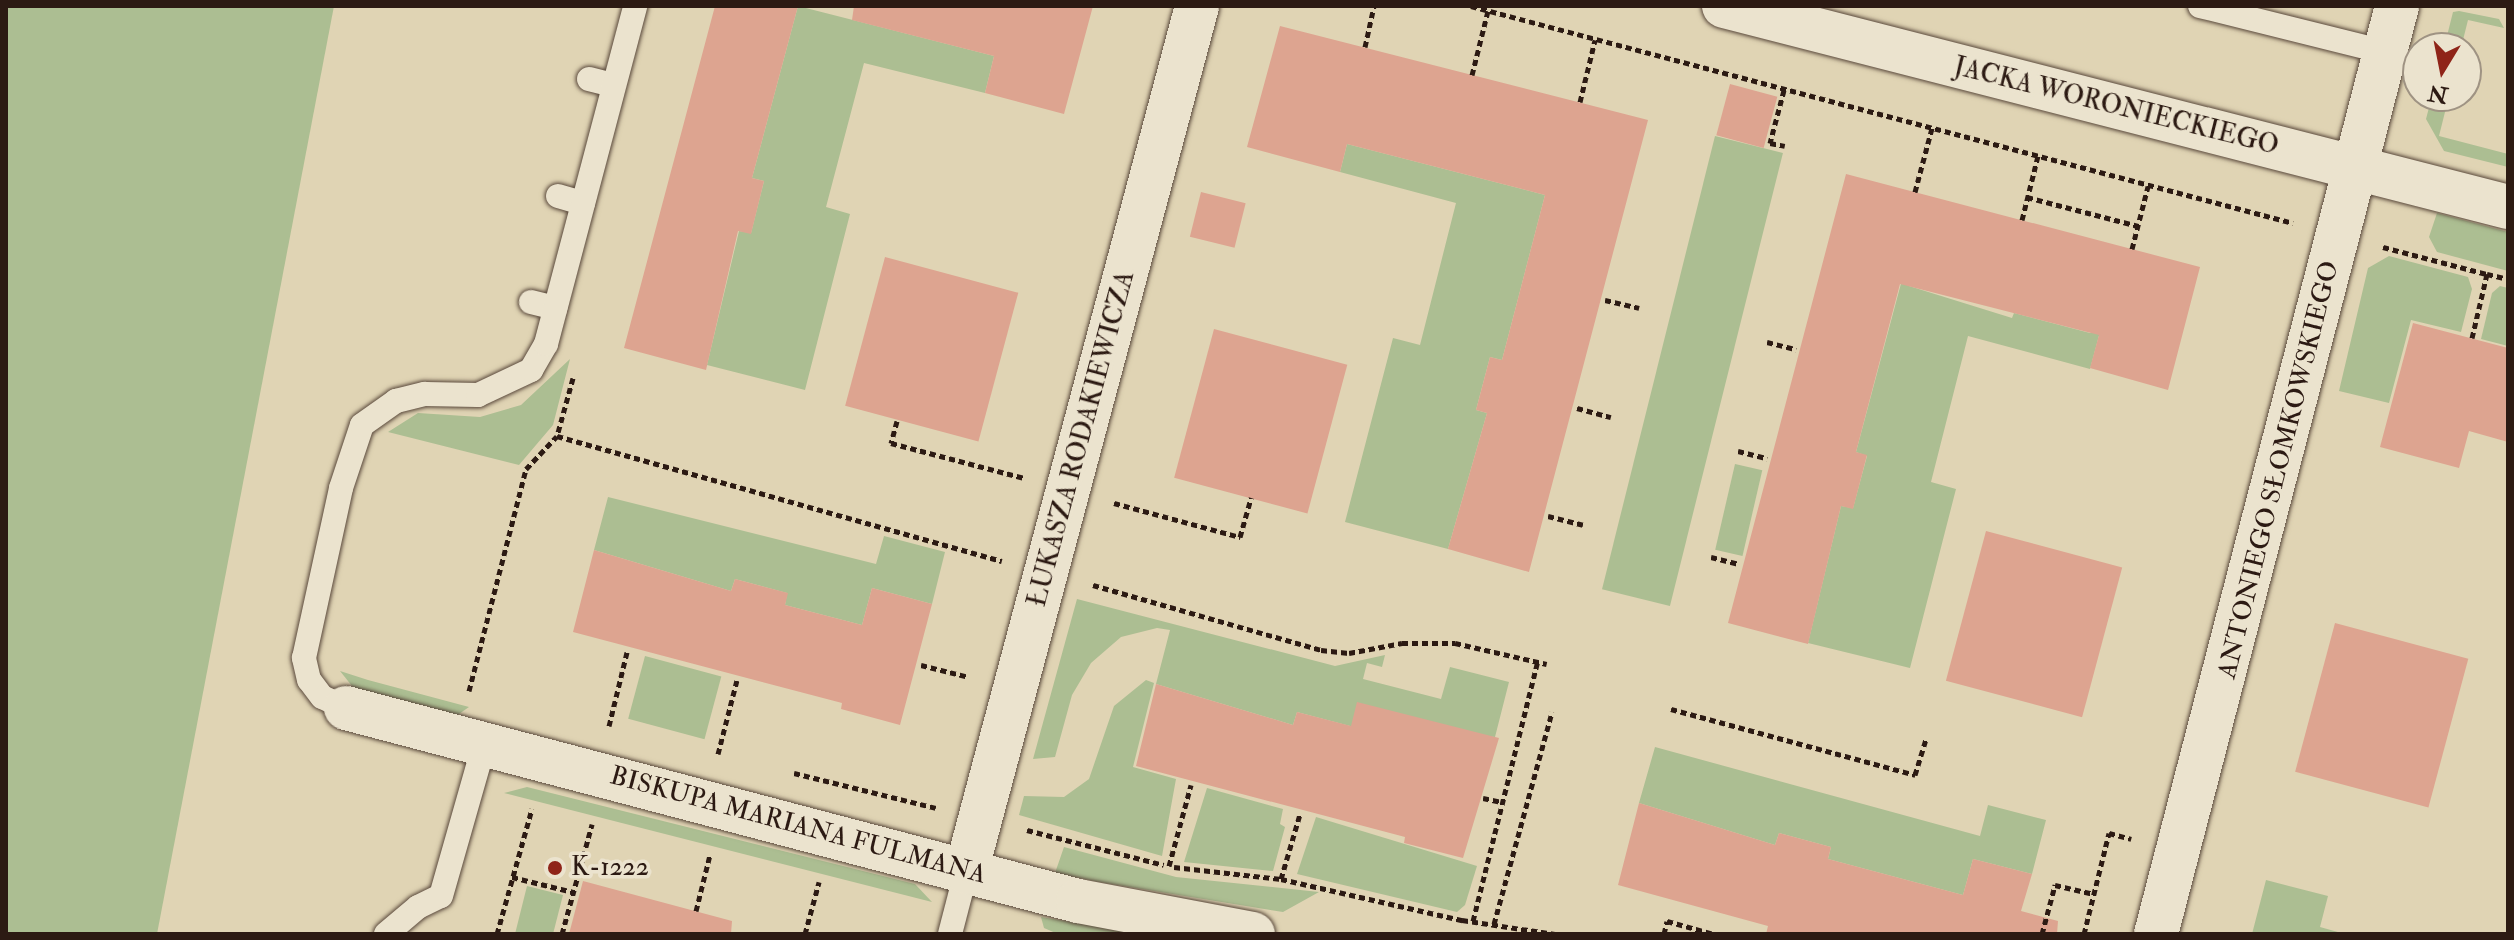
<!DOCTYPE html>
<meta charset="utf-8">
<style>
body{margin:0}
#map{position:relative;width:2514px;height:940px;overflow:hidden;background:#e0d4b4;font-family:"IM FELL Double Pica",serif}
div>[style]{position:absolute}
.green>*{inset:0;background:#acbe92;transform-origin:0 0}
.building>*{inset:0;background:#dda490;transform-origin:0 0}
.path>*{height:5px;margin-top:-2.5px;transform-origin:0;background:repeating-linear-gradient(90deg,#2c1a13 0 6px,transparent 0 10px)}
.roads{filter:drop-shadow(0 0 2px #59483b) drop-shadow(0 0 2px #59483b)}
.lane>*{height:24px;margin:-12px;padding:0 12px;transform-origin:12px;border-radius:12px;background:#ebe3ce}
.street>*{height:44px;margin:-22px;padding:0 22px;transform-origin:22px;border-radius:22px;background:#ebe3ce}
.dots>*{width:22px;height:22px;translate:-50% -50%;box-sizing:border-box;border:4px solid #ebe3ce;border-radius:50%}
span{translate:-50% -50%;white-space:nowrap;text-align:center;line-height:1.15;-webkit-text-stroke:7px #ebe3ce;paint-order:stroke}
.street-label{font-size:26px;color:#2c1a13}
.poi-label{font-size:26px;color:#2c1a13}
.left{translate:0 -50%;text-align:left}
.frame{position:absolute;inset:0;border:8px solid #2c1a13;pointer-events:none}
.north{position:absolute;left:2402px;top:32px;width:80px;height:80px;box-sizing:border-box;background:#ebe3ce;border:2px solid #9f9383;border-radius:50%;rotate:190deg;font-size:22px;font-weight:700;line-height:32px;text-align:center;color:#2c1a13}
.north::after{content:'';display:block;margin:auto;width:28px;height:36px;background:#8f2418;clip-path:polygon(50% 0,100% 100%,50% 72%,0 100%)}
</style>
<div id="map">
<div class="green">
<div style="clip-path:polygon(6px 6px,334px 6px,157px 934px,6px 934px)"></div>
<div style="clip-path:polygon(798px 6px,994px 56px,985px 93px,864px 63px,826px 207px,850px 214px,805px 390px,707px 365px,739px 231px,751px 233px,764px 181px,752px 178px)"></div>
<div style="clip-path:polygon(2459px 11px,2499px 19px,2504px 28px,2468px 20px,2461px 48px,2444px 48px,2453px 12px)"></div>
<div style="clip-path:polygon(2432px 96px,2449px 96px,2439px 136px,2508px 154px,2508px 167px,2444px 151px,2426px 119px)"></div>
<div style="left:1715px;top:136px;width:70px;height:467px;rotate:14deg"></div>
<div style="clip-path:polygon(1347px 144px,1545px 195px,1502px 360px,1490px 357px,1476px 410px,1487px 413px,1448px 549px,1345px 522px,1393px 338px,1420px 345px,1456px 203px,1340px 172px)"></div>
<div style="clip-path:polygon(2437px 213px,2508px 232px,2508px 271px,2437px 252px,2429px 237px)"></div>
<div style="clip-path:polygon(2389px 256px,2468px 277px,2472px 289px,2461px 332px,2411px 320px,2389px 403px,2339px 391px,2368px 268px)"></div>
<div style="clip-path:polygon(1903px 276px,1909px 286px,2012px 318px,2014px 313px,2090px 333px,2101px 328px,2090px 369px,1968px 336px,1931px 482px,1956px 489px,1910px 668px,1808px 643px,1841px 506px,1853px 508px,1867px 456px,1856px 452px)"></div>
<div style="clip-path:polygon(2500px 286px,2508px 288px,2508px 346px,2481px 339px,2492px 293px)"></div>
<div style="clip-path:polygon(570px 359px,553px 425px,519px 465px,388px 432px,418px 413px,480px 417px,521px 405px)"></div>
<div style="left:1735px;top:464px;width:28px;height:88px;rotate:13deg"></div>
<div style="clip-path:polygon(608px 497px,876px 564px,884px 536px,945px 552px,932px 604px,872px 588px,862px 625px,785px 605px,787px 593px,735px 579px,731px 591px,594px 550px)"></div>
<div style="clip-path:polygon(1077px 599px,1335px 666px,1385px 655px,1382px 667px,1367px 663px,1363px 679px,1441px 699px,1450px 667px,1509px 682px,1495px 737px,1350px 726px,1297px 712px,1293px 725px,1156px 684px,1170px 630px,1157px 628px,1121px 637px,1091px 663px,1072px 695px,1055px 757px,1033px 759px)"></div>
<div style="left:645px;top:656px;width:79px;height:65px;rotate:15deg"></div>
<div style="clip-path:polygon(340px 671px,368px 680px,469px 707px,456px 716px,356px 691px)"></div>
<div style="clip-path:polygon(1146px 680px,1154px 683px,1133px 767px,1176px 779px,1162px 856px,1019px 815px,1024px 796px,1064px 797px,1089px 779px,1114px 706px)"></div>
<div style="clip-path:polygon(1655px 747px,1980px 836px,1988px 805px,2046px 820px,2032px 874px,1973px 859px,1963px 895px,1828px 859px,1831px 847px,1779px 833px,1775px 845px,1639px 803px)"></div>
<div style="clip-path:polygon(527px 787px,915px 884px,932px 902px,504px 793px)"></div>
<div style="clip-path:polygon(1207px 788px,1283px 809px,1280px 824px,1285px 827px,1273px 871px,1184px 862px)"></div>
<div style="clip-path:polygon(1316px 817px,1477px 866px,1465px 905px,1457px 912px,1297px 874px)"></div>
<div style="clip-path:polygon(1064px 847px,1176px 877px,1319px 892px,1283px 912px,1099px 882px,1055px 873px)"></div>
<div style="clip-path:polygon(2266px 880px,2328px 896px,2320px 927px,2345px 934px,2252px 934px)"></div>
<div style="clip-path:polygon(527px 886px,563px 895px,553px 934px,515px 934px)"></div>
<div style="clip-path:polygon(1041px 917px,1142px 934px,1058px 934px,1044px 928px)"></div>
</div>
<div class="building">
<div style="clip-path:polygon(715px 6px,798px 6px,752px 178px,764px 181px,751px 234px,738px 231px,706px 370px,624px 348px)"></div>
<div style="clip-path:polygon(854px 6px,1093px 6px,1064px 114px,985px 93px,994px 56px,852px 20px)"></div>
<div style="clip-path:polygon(1280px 26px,1648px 120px,1529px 572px,1448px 549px,1487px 413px,1476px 410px,1490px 357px,1502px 360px,1545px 195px,1347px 144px,1340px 172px,1247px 147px)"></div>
<div style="left:1730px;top:84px;width:49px;height:53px;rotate:15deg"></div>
<div style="clip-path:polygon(1846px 174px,2200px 267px,2168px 390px,2090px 368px,2099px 335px,1900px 284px,1856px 452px,1867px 455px,1853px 509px,1841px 506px,1808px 644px,1728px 623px)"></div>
<div style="left:1201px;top:192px;width:46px;height:46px;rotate:14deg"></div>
<div style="left:885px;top:257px;width:138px;height:154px;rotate:15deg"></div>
<div style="clip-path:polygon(2413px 323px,2508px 348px,2508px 442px,2469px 431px,2459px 468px,2380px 447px)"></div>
<div style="left:1214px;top:329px;width:138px;height:154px;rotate:15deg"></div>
<div style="left:1986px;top:531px;width:141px;height:155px;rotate:15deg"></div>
<div style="clip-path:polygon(594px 550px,731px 591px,735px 579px,788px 593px,785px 605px,862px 625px,872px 588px,932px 604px,900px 725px,841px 709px,842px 703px,573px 632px)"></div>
<div style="left:2335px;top:623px;width:138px;height:154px;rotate:15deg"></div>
<div style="clip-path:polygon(1156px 684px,1293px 725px,1297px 712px,1351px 726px,1357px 702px,1499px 738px,1463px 858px,1404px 843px,1405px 837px,1136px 766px)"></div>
<div style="clip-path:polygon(1639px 803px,1775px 845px,1779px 833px,1831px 847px,1828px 859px,1963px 895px,1973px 859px,2032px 874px,2021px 911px,2058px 921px,2057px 934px,1766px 934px,1768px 926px,1618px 885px)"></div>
<div style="clip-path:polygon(583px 881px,732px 921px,731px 934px,569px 934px)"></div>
</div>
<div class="path">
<div style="left:1471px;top:6px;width:850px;rotate:14.79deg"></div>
<div style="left:1365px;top:47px;width:42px;rotate:-77.6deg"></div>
<div style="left:1472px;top:75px;width:66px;rotate:-76deg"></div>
<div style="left:1784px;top:90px;width:55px;rotate:104.8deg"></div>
<div style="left:1770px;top:143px;width:15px;rotate:11deg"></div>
<div style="left:1580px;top:102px;width:64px;rotate:-76.4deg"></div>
<div style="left:1915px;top:192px;width:66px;rotate:-75.1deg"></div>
<div style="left:2027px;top:197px;width:115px;rotate:14.6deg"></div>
<div style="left:2022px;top:220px;width:66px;rotate:-76deg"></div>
<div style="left:2383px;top:247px;width:107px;rotate:14.6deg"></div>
<div style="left:2132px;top:249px;width:65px;rotate:-75.7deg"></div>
<div style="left:1605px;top:300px;width:35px;rotate:13deg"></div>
<div style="left:2472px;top:338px;width:66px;rotate:-76.8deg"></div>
<div style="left:2487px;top:274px;width:22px;rotate:13deg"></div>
<div style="left:1767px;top:342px;width:30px;rotate:14deg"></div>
<div style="left:573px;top:378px;width:60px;rotate:105.4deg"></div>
<div style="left:557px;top:436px;width:462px;rotate:15.7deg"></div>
<div style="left:1577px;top:408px;width:35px;rotate:15deg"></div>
<div style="left:897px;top:421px;width:23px;rotate:105deg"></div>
<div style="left:891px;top:443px;width:138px;rotate:14.7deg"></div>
<div style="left:1738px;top:451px;width:30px;rotate:14deg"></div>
<div style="left:1114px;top:503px;width:131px;rotate:15.1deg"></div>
<div style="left:1240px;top:537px;width:41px;rotate:-74.2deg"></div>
<div style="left:1548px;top:516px;width:36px;rotate:14deg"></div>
<div style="left:1711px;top:557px;width:29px;rotate:14deg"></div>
<div style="left:1093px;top:585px;width:237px;rotate:15.9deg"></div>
<div style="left:1321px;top:650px;width:28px;rotate:6deg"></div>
<div style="left:1349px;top:653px;width:54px;rotate:-10.7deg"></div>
<div style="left:1402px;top:643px;width:53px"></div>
<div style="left:1455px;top:643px;width:94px;rotate:12.9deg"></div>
<div style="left:921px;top:665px;width:49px;rotate:14deg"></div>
<div style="left:469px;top:691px;width:229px;rotate:-75.6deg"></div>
<div style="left:526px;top:469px;width:45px;rotate:-46.8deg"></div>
<div style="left:1671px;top:709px;width:253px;rotate:15.1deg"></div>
<div style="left:1915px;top:775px;width:39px;rotate:-73deg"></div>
<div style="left:609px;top:726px;width:76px;rotate:-76.3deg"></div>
<div style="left:718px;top:754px;width:76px;rotate:-75.6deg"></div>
<div style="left:794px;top:773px;width:146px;rotate:13.8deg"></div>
<div style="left:1483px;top:798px;width:19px;rotate:12deg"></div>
<div style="left:1027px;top:830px;width:141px;rotate:14.3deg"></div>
<div style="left:1169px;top:866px;width:84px;rotate:-74.8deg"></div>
<div style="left:1174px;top:867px;width:108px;rotate:6.4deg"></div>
<div style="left:1281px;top:879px;width:186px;rotate:12.8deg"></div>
<div style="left:1462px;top:920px;width:94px;rotate:8.6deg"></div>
<div style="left:512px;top:877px;width:63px;rotate:13.8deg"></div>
<div style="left:1281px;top:879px;width:68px;rotate:-73.7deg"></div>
<div style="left:696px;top:911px;width:58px;rotate:-76deg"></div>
<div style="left:1473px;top:921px;width:268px;rotate:-76deg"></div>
<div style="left:1494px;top:924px;width:220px;rotate:-74.7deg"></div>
<div style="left:497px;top:934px;width:130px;rotate:-74.4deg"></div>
<div style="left:562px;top:934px;width:114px;rotate:-74.7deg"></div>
<div style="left:805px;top:934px;width:54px;rotate:-74.9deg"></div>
<div style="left:1664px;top:934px;width:13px;rotate:-77deg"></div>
<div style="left:1667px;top:921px;width:49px;rotate:15.5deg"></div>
<div style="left:2042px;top:934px;width:51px;rotate:-75.1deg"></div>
<div style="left:2055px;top:885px;width:39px;rotate:13deg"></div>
<div style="left:2084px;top:934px;width:104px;rotate:-76.1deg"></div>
<div style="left:2109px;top:833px;width:23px;rotate:15deg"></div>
</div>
<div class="roads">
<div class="lane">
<div style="left:2200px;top:6px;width:191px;rotate:14deg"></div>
<div style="left:589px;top:79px;width:25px;rotate:14deg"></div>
<div style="left:558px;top:196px;width:26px;rotate:16deg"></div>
<div style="left:531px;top:302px;width:25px;rotate:14deg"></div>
<div style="left:346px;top:708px;width:26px;rotate:-155deg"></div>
<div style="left:322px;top:697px;width:21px;rotate:-127deg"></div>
<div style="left:309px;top:680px;width:23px;rotate:-103deg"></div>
<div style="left:304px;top:658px;width:174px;rotate:-77.7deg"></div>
<div style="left:341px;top:488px;width:66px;rotate:-71.6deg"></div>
<div style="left:362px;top:425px;width:42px;rotate:-35.2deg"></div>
<div style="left:396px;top:401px;width:30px;rotate:-14deg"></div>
<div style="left:425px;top:394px;width:53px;rotate:1.1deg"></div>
<div style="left:478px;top:395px;width:59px;rotate:-25.3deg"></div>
<div style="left:531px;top:370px;width:30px;rotate:-60deg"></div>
<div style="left:546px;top:344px;width:350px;rotate:-75.2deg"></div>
<div style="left:386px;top:934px;width:42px;rotate:-40.2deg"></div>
<div style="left:418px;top:907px;width:25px;rotate:-26deg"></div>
<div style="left:441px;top:896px;width:160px;rotate:-74.1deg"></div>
<div style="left:950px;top:934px;width:64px;rotate:-75.5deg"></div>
</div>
<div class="street">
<div style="left:1724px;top:6px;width:809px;rotate:14.38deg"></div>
<div style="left:346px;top:708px;width:757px;rotate:14.77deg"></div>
<div style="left:1078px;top:901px;width:178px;rotate:10.7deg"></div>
<div style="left:966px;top:872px;width:896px;rotate:-75.06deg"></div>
<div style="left:2156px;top:934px;width:959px;rotate:-75.44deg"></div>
</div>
</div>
<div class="dots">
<div style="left:555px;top:868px;background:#8f2418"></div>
</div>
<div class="street-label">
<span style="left:2116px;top:107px;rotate:14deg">JACKA WORONIECKIEGO</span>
<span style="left:1082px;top:439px;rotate:-75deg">ŁUKASZA RODAKIEWICZA</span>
<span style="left:2279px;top:470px;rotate:-76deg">ANTONIEGO SŁOMKOWSKIEGO</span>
<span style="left:798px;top:826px;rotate:15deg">BISKUPA MARIANA FULMANA</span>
</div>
<div class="poi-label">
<span class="left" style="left:571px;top:868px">K-1222</span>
</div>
<div class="frame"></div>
<div class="north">N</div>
</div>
